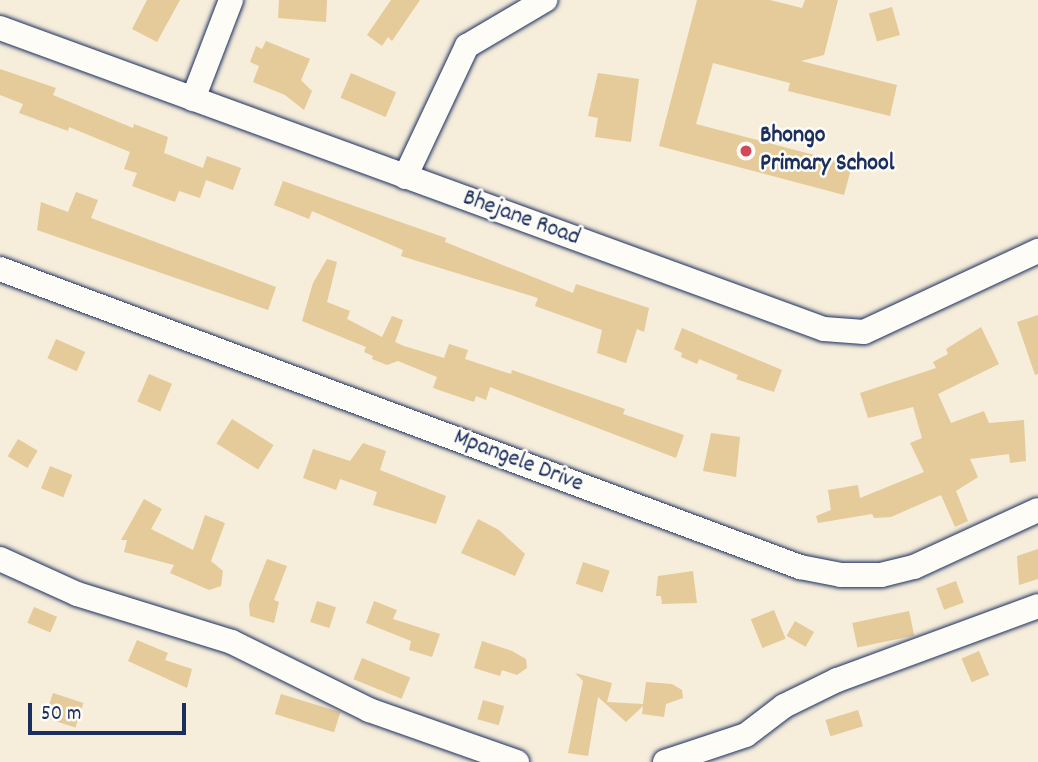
<!DOCTYPE html>
<style>
body{margin:0}
#map{position:relative;width:1038px;height:762px;overflow:hidden;background:#f6eddb;font-family:Dekko,sans-serif}
div>[style]{position:absolute}
.building>*{inset:0;background:#e5ca9a;transform-origin:0 0}
.roads{filter:drop-shadow(0 0 2px #1b2f5e) drop-shadow(0 0 2px #1b2f5e)}
.minor>*{height:24px;margin:-12px;padding:0 12px;transform-origin:12px;border-radius:12px;background:#fdfcf7}
.dots>*{width:19px;height:19px;translate:-50% -50%;box-sizing:border-box;border:4px solid #fdfcf7;border-radius:50%}
span{translate:-50% -50%;white-space:nowrap;text-align:center;line-height:1.15;-webkit-text-stroke:5px #fdfcf7;paint-order:stroke}
.poi-label{font-size:24px;color:#1b2f5e;font-weight:700}
.left{translate:0 -50%;text-align:left}
.street-label{font-size:24px;color:#1b2f5e}
.scale{position:absolute;left:28px;top:703px;width:158px;height:32px;box-sizing:border-box;border:4px solid #1b2f5e;border-top:0;padding-left:9px;font-size:21px;line-height:24px;white-space:nowrap;color:#1b2f5e;-webkit-text-stroke:5px #fdfcf7;paint-order:stroke}
</style>
<div id="map">
<div class="building">
<div style="clip-path:polygon(147px 0,180px 0,157px 42px,132px 29px)"></div>
<div style="clip-path:polygon(279px 0,327px 0,326px 22px,278px 18px)"></div>
<div style="clip-path:polygon(391px 0,420px 0,392px 41px,388px 37px,382px 46px,367px 35px)"></div>
<div style="clip-path:polygon(697px 0,770px 0,802px 8px,805px 0,838px 0,824px 55px,801px 61px,897px 85px,890px 116px,788px 91px,790px 83px,713px 63px,696px 124px,852px 165px,844px 195px,659px 146px)"></div>
<div style="left:892px;top:7px;width:29px;height:24px;rotate:74deg"></div>
<div style="clip-path:polygon(266px 41px,310px 59px,301px 80px,312px 91px,304px 110px,285px 95px,253px 82px,259px 66px,250px 62px,256px 46px,262px 49px)"></div>
<div style="clip-path:polygon(0 69px,56px 88px,53px 95px,133px 128px,134px 124px,168px 137px,164px 153px,203px 168px,207px 156px,241px 168px,233px 190px,206px 180px,200px 198px,179px 191px,175px 202px,132px 186px,137px 173px,124px 169px,130px 152px,69px 127px,68px 131px,19px 113px,23px 104px,0 95px)"></div>
<div style="left:351px;top:73px;width:49px;height:27px;rotate:23deg"></div>
<div style="clip-path:polygon(598px 73px,639px 79px,631px 142px,595px 137px,598px 118px,588px 116px)"></div>
<div style="clip-path:polygon(283px 181px,446px 238px,445px 242px,573px 293px,576px 284px,649px 308px,644px 332px,637px 329px,626px 363px,597px 353px,602px 330px,535px 306px,538px 298px,401px 256px,403px 250px,312px 211px,309px 219px,274px 205px)"></div>
<div style="clip-path:polygon(76px 192px,98px 200px,91px 218px,276px 287px,268px 310px,37px 230px,41px 202px,68px 212px)"></div>
<div style="clip-path:polygon(327px 259px,337px 262px,327px 302px,350px 311px,347px 319px,382px 337px,392px 316px,403px 320px,395px 342px,404px 346px,444px 358px,449px 344px,468px 350px,465px 359px,511px 374px,512px 370px,625px 409px,623px 414px,684px 435px,676px 458px,490px 387px,486px 400px,476px 396px,474px 402px,433px 388px,437px 377px,398px 361px,387px 365px,372px 359px,373px 356px,364px 352px,366px 347px,302px 321px,313px 283px)"></div>
<div style="clip-path:polygon(1038px 315px,1038px 374px,1035px 375px,1017px 322px)"></div>
<div style="clip-path:polygon(981px 327px,999px 364px,938px 394px,951px 423px,984px 411px,989px 423px,1024px 420px,1026px 461px,1010px 463px,1009px 454px,970px 459px,978px 477px,956px 491px,968px 521px,955px 527px,941px 495px,891px 517px,874px 518px,872px 514px,818px 523px,816px 516px,831px 510px,828px 490px,858px 485px,860px 498px,924px 472px,910px 443px,922px 438px,913px 407px,868px 418px,860px 393px,936px 368px,933px 362px,948px 354px,946px 349px)"></div>
<div style="clip-path:polygon(682px 328px,782px 370px,774px 392px,736px 379px,738px 375px,699px 359px,697px 364px,681px 357px,682px 353px,674px 349px)"></div>
<div style="left:56px;top:339px;width:32px;height:21px;rotate:24deg"></div>
<div style="left:149px;top:374px;width:25px;height:30px;rotate:23deg"></div>
<div style="left:232px;top:419px;width:49px;height:29px;rotate:32deg"></div>
<div style="clip-path:polygon(711px 433px,740px 437px,736px 477px,703px 471px)"></div>
<div style="left:18px;top:439px;width:23px;height:20px;rotate:31deg"></div>
<div style="clip-path:polygon(363px 443px,386px 451px,380px 470px,446px 496px,436px 524px,373px 505px,377px 492px,340px 479px,336px 490px,303px 478px,313px 449px,350px 461px)"></div>
<div style="left:50px;top:466px;width:24px;height:24px;rotate:22deg"></div>
<div style="clip-path:polygon(144px 499px,162px 509px,151px 529px,193px 550px,205px 515px,225px 523px,211px 561px,223px 571px,221px 586px,209px 590px,170px 573px,174px 565px,124px 552px,127px 540px,121px 540px)"></div>
<div style="clip-path:polygon(478px 519px,499px 530px,525px 554px,515px 576px,461px 553px)"></div>
<div style="clip-path:polygon(1038px 549px,1038px 579px,1019px 585px,1017px 556px)"></div>
<div style="clip-path:polygon(267px 559px,287px 566px,274px 600px,279px 602px,274px 623px,250px 616px,249px 604px)"></div>
<div style="left:583px;top:562px;width:28px;height:23px;rotate:18deg"></div>
<div style="clip-path:polygon(693px 571px,697px 603px,662px 604px,661px 596px,656px 596px,658px 576px)"></div>
<div style="left:956px;top:581px;width:23px;height:21px;rotate:70deg"></div>
<div style="left:317px;top:601px;width:20px;height:22px;rotate:18deg"></div>
<div style="clip-path:polygon(374px 601px,397px 610px,393px 619px,440px 634px,432px 657px,409px 650px,411px 641px,366px 623px)"></div>
<div style="left:34px;top:607px;width:25px;height:17px;rotate:23deg"></div>
<div style="left:774px;top:610px;width:31px;height:25px;rotate:68deg"></div>
<div style="left:909px;top:611px;width:25px;height:58px;rotate:78deg"></div>
<div style="left:795px;top:621px;width:22px;height:17px;rotate:30deg"></div>
<div style="clip-path:polygon(137px 640px,168px 653px,165px 660px,192px 669px,187px 688px,128px 661px)"></div>
<div style="clip-path:polygon(482px 641px,512px 651px,526px 659px,527px 668px,517px 675px,502px 670px,500px 676px,474px 668px)"></div>
<div style="left:979px;top:651px;width:26px;height:19px;rotate:67deg"></div>
<div style="left:362px;top:658px;width:52px;height:23px;rotate:22deg"></div>
<div style="clip-path:polygon(575px 673px,612px 683px,607px 702px,643px 704px,646px 682px,672px 684px,682px 690px,683px 698px,666px 704px,664px 717px,642px 714px,643px 706px,626px 722px,598px 697px,588px 756px,568px 753px,583px 681px)"></div>
<div style="left:53px;top:693px;width:32px;height:26px;rotate:18deg"></div>
<div style="left:281px;top:694px;width:62px;height:21px;rotate:17deg"></div>
<div style="left:483px;top:700px;width:22px;height:20px;rotate:16deg"></div>
<div style="left:858px;top:710px;width:17px;height:34px;rotate:73deg"></div>
</div>
<div class="roads">
<div class="minor">
<div style="left:0;top:28px;width:877px;rotate:20.07deg"></div>
<div style="left:824px;top:329px;width:40px;rotate:4.3deg"></div>
<div style="left:864px;top:332px;width:192px;rotate:-25deg"></div>
<div style="left:193px;top:99px;width:106px;rotate:-69deg"></div>
<div style="left:405px;top:177px;width:145px;rotate:-64.7deg"></div>
<div style="left:467px;top:46px;width:91px;rotate:-30.5deg"></div>
<div style="left:0;top:269px;width:854px;rotate:20.43deg"></div>
<div style="left:800px;top:567px;width:42px;rotate:11deg"></div>
<div style="left:841px;top:575px;width:40px"></div>
<div style="left:881px;top:575px;width:34px;rotate:-14deg"></div>
<div style="left:914px;top:567px;width:136px;rotate:-24.7deg"></div>
<div style="left:0;top:559px;width:85px;rotate:24.4deg"></div>
<div style="left:77px;top:594px;width:162px;rotate:17.2deg"></div>
<div style="left:232px;top:642px;width:153px;rotate:26.4deg"></div>
<div style="left:369px;top:710px;width:157px;rotate:19.4deg"></div>
<div style="left:665px;top:762px;width:85px;rotate:-18.4deg"></div>
<div style="left:746px;top:735px;width:48px;rotate:-37.3deg"></div>
<div style="left:784px;top:706px;width:59px;rotate:-26.1deg"></div>
<div style="left:837px;top:680px;width:214px;rotate:-20.2deg"></div>
</div>
</div>
<div class="dots">
<div style="left:746px;top:151px;background:#d1495b"></div>
</div>
<div class="poi-label">
<span class="left" style="left:760px;top:151px">Bhongo<br>Primary School</span>
</div>
<div class="street-label">
<span style="left:521px;top:219px;rotate:20deg">Bhejane Road</span>
<span style="left:518px;top:462px;rotate:21deg">Mpangele Drive</span>
</div>
<div class="scale">50 m</div>
</div>
